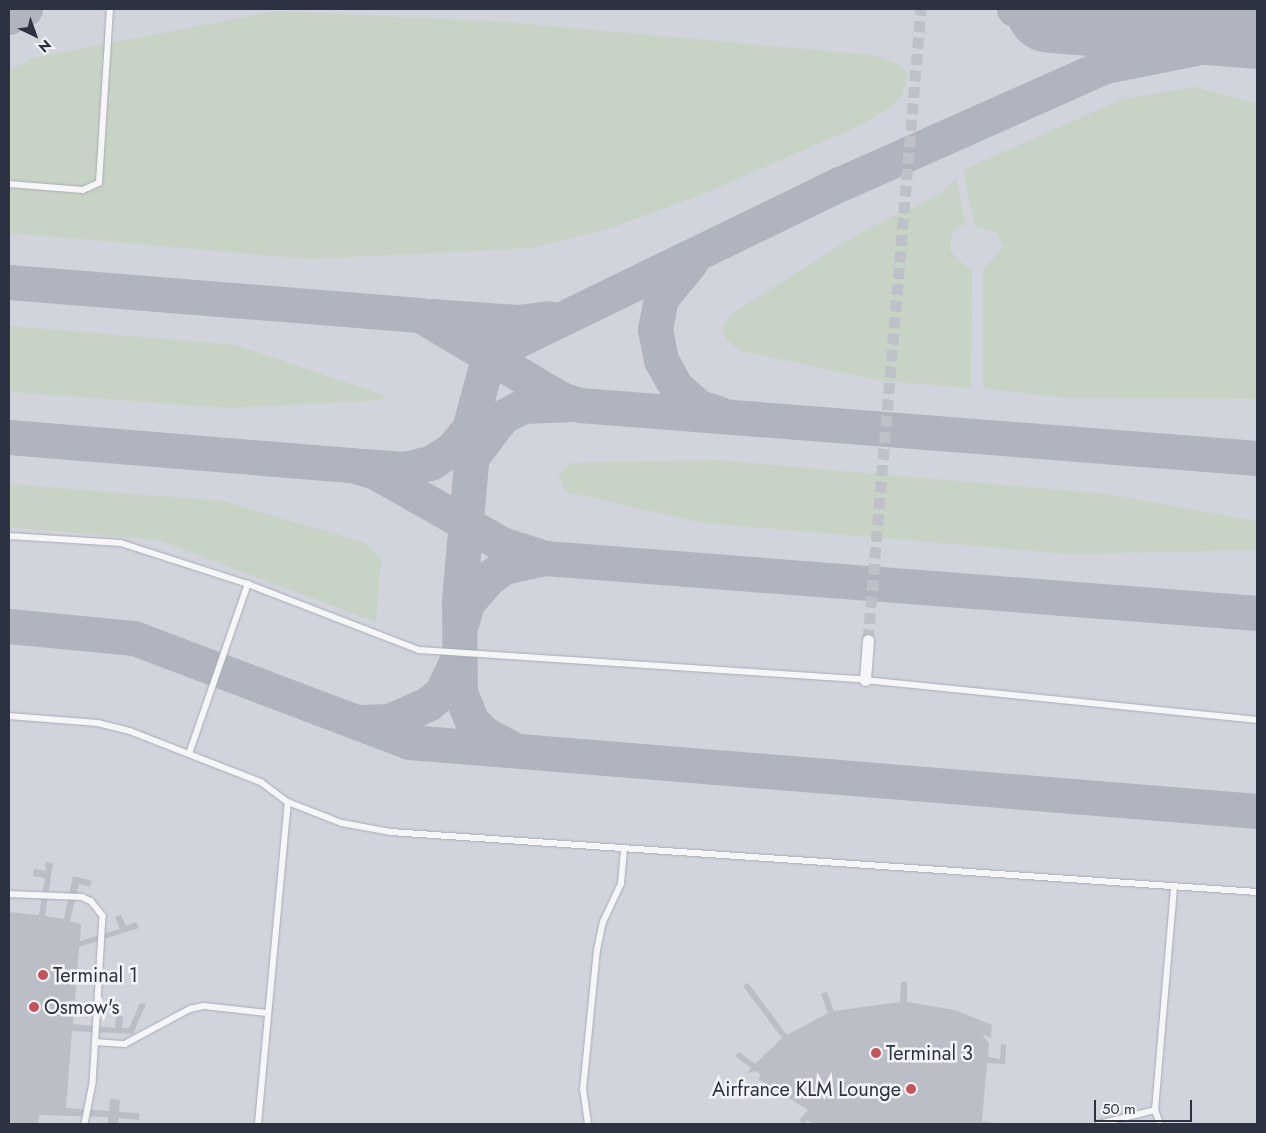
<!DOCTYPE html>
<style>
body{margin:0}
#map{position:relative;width:1266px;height:1133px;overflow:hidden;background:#e3e5ea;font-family:Jost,sans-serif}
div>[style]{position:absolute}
.built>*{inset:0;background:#d1d4dc;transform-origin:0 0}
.green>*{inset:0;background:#c7d3c5}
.taxiway>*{height:35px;margin:-17.5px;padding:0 17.5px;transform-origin:17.5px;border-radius:17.5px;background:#b0b4be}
.runway>*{height:88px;margin:-44px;padding:0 44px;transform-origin:44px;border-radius:44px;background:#b0b4be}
.building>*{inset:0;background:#bbbec6}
.minor-tunnel>*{height:11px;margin-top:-5.5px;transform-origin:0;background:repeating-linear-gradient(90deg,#bec1c8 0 11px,transparent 0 16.5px)}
.roads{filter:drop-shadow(0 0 1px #a8acb4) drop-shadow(0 0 1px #a8acb4)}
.service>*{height:5.5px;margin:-2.75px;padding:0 2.75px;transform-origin:2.75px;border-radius:2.75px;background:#f6f6f9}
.minor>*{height:11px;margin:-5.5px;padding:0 5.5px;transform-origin:5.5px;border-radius:5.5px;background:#f6f6f9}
.dots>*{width:14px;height:14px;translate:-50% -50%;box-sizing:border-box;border:2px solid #f3f4f7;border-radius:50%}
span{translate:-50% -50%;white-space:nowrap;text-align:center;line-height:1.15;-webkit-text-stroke:5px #f3f4f7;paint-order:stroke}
.poi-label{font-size:20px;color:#2c3241}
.left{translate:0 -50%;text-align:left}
.right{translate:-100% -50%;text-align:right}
.frame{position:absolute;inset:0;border:10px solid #2c3241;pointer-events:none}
.north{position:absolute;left:10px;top:10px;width:50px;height:50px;-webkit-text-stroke:4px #f3f4f7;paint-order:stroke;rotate:138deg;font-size:14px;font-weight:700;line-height:20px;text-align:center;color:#2c3241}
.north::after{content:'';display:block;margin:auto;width:18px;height:22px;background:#2c3241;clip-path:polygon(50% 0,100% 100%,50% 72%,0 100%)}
.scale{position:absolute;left:1094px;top:1100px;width:98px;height:22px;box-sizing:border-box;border:2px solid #2c3241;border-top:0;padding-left:6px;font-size:15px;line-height:18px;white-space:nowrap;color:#2c3241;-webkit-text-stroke:4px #f3f4f7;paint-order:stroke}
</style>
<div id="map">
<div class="built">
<div style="left:9px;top:9px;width:1248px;height:1115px"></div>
</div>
<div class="green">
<div style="clip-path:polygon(277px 11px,504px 22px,872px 55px,901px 65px,908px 75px,902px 96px,890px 108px,863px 124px,703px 194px,610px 228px,533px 248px,310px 259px,9px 233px,9px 70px,32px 58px)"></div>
<div style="clip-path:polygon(1196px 87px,1257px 104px,1257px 399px,1068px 398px,983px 388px,983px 270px,1003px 247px,996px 232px,975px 226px,963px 170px,1123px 99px)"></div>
<div style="clip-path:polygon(956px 179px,965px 223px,952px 232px,950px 251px,972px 271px,971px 388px,883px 381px,741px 351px,726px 339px,723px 327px,731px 314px,866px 229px,941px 194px)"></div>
<div style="clip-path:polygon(9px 326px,236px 345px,386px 396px,381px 400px,230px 408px,9px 392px)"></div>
<div style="clip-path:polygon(717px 460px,1107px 494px,1256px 521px,1257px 550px,1070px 554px,703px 523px,567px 492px,558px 475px,571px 463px)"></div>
<div style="clip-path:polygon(9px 484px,222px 501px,366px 543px,381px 559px,376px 622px,158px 540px,9px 527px)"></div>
</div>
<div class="taxiway">
<div style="left:1014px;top:9px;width:140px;rotate:6.2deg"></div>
<div style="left:1153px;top:24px;width:64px;rotate:12.7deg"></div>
<div style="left:9px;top:17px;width:18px;rotate:-27deg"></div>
<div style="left:690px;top:263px;width:45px;rotate:129.6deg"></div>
<div style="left:661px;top:298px;width:32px;rotate:101deg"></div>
<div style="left:655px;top:329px;width:32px;rotate:79deg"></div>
<div style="left:661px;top:360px;width:31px;rotate:61deg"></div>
<div style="left:676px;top:387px;width:30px;rotate:41deg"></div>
<div style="left:699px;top:407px;width:20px;rotate:18deg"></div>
<div style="left:9px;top:282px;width:412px;rotate:4.6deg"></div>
<div style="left:420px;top:315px;width:164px;rotate:30.8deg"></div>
<div style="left:561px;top:399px;width:20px;rotate:18deg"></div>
<div style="left:580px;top:405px;width:679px;rotate:4.48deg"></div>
<div style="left:432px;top:316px;width:86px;rotate:4deg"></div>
<div style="left:518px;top:322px;width:31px;rotate:-7deg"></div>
<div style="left:475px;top:417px;width:185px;rotate:95deg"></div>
<div style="left:459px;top:601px;width:91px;rotate:89.4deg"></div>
<div style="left:460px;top:692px;width:31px;rotate:68deg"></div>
<div style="left:472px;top:721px;width:18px;rotate:45deg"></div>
<div style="left:485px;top:734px;width:34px;rotate:28deg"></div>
<div style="left:9px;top:437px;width:345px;rotate:4.7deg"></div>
<div style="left:353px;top:465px;width:25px;rotate:18deg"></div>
<div style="left:377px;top:473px;width:144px;rotate:29.6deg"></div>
<div style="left:502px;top:544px;width:45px;rotate:18deg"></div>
<div style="left:545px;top:558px;width:714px;rotate:4.42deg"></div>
<div style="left:471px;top:458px;width:51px;rotate:-52.9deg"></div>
<div style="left:502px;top:417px;width:25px;rotate:-27deg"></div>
<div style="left:524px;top:406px;width:48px;rotate:-2.4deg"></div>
<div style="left:364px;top:466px;width:40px;rotate:4.3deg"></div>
<div style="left:404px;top:469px;width:27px;rotate:-13deg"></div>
<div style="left:430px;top:463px;width:26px;rotate:-32deg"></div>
<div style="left:452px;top:449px;width:26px;rotate:-50deg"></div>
<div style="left:469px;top:429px;width:58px;rotate:-75deg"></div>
<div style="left:484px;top:373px;width:41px;rotate:-47deg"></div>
<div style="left:512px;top:343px;width:365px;rotate:-25.9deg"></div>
<div style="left:840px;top:184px;width:290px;rotate:-24deg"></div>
<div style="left:1105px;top:66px;width:155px;rotate:-11.2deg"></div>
<div style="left:462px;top:621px;width:19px;rotate:-74deg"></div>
<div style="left:467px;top:603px;width:35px;rotate:-49deg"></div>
<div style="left:490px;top:577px;width:17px;rotate:-36deg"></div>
<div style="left:504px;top:567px;width:42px;rotate:-12.4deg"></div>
<div style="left:9px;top:626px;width:126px;rotate:5.5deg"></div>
<div style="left:134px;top:638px;width:294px;rotate:20.7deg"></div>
<div style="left:409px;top:742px;width:851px;rotate:4.65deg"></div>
<div style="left:360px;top:722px;width:29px;rotate:-2deg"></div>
<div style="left:389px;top:721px;width:43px;rotate:-23.6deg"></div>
<div style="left:428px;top:704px;width:18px;rotate:-41deg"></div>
<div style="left:442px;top:692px;width:40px;rotate:-65deg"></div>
</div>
<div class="runway">
<div style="left:1050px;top:9px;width:208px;rotate:4.4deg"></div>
</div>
<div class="building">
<div style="clip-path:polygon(45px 862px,53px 863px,45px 916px,64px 919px,73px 876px,92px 881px,90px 887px,79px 884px,70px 921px,81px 924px,80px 941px,120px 929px,115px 917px,121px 915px,126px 926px,136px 922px,139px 928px,79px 947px,73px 1024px,115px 1028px,116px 1016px,123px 1016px,122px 1028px,129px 1028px,140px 1003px,146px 1004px,133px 1034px,72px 1031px,66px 1108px,109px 1111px,110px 1099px,120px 1100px,119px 1112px,139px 1113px,139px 1120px,119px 1118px,118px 1124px,108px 1124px,108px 1117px,39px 1115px,38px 1124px,9px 1124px,9px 912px,39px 915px,45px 878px,33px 876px,34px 869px,46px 871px)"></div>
<div style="clip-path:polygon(901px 982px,907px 982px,907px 1002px,955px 1010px,992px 1025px,991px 1038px,982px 1034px,989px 1043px,988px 1057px,1000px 1059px,1001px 1044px,1006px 1045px,1005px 1064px,987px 1063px,982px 1121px,1002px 1124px,814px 1124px,807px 1120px,804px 1124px,799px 1121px,808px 1110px,758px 1079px,761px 1075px,756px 1071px,747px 1073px,751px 1068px,735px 1056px,739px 1052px,755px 1064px,782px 1038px,743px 986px,748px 983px,787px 1035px,828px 1013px,821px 994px,827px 992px,834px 1011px,900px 1002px)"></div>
</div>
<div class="minor-tunnel">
<div style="left:868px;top:640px;width:633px;rotate:-85.2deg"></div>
</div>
<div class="roads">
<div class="service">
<div style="left:9px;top:184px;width:74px;rotate:4.6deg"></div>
<div style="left:83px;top:190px;width:17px;rotate:-24deg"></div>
<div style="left:99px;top:183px;width:174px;rotate:-86.4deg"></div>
<div style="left:9px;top:536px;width:112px;rotate:3.6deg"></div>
<div style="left:121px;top:543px;width:133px;rotate:17.9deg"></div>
<div style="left:248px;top:584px;width:183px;rotate:21.1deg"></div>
<div style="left:419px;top:650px;width:447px;rotate:3.8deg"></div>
<div style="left:865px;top:680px;width:394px;rotate:5.8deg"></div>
<div style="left:9px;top:716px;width:89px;rotate:4.5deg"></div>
<div style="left:98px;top:723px;width:33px;rotate:14deg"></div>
<div style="left:130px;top:731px;width:141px;rotate:21.3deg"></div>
<div style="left:261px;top:782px;width:34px;rotate:37deg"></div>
<div style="left:288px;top:802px;width:58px;rotate:21.3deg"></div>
<div style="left:342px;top:823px;width:50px;rotate:10.4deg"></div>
<div style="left:391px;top:832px;width:868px;rotate:3.96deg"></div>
<div style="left:189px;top:754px;width:180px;rotate:-70.9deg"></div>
<div style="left:9px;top:894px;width:73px;rotate:2.4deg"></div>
<div style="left:82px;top:897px;width:10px;rotate:24deg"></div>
<div style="left:91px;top:901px;width:19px;rotate:51deg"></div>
<div style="left:103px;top:916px;width:167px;rotate:93.4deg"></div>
<div style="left:93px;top:1083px;width:42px;rotate:101deg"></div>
<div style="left:95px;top:1042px;width:30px;rotate:4deg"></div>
<div style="left:125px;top:1044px;width:74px;rotate:-28.3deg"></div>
<div style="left:190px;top:1009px;width:14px;rotate:-12deg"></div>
<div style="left:204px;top:1006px;width:63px;rotate:6.3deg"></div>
<div style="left:258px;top:1124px;width:323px;rotate:-84.7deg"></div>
<div style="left:588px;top:1124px;width:34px;rotate:-98deg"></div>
<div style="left:583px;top:1090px;width:141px;rotate:-84.3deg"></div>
<div style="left:597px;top:950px;width:29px;rotate:-78deg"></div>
<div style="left:603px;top:922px;width:42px;rotate:-64.7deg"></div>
<div style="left:621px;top:884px;width:36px;rotate:-85deg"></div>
<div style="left:1099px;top:1124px;width:58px;rotate:-14deg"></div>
<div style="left:1160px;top:1124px;width:15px;rotate:-110deg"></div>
<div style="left:1155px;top:1110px;width:222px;rotate:-85.1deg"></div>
</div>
<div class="minor">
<div style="left:865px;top:680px;width:40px;rotate:-85.7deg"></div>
</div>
</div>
<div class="dots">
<div style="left:43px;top:975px;background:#c3545a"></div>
<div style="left:34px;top:1007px;background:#c3545a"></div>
<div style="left:876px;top:1053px;background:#c3545a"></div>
<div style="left:911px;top:1089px;background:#c3545a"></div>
</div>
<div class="poi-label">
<span class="left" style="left:53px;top:975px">Terminal 1</span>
<span class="left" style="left:44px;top:1007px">Osmow's</span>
<span class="left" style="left:886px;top:1053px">Terminal 3</span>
<span class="right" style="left:901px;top:1089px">Airfrance KLM Lounge</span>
</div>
<div class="frame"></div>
<div class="north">N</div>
<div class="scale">50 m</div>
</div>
